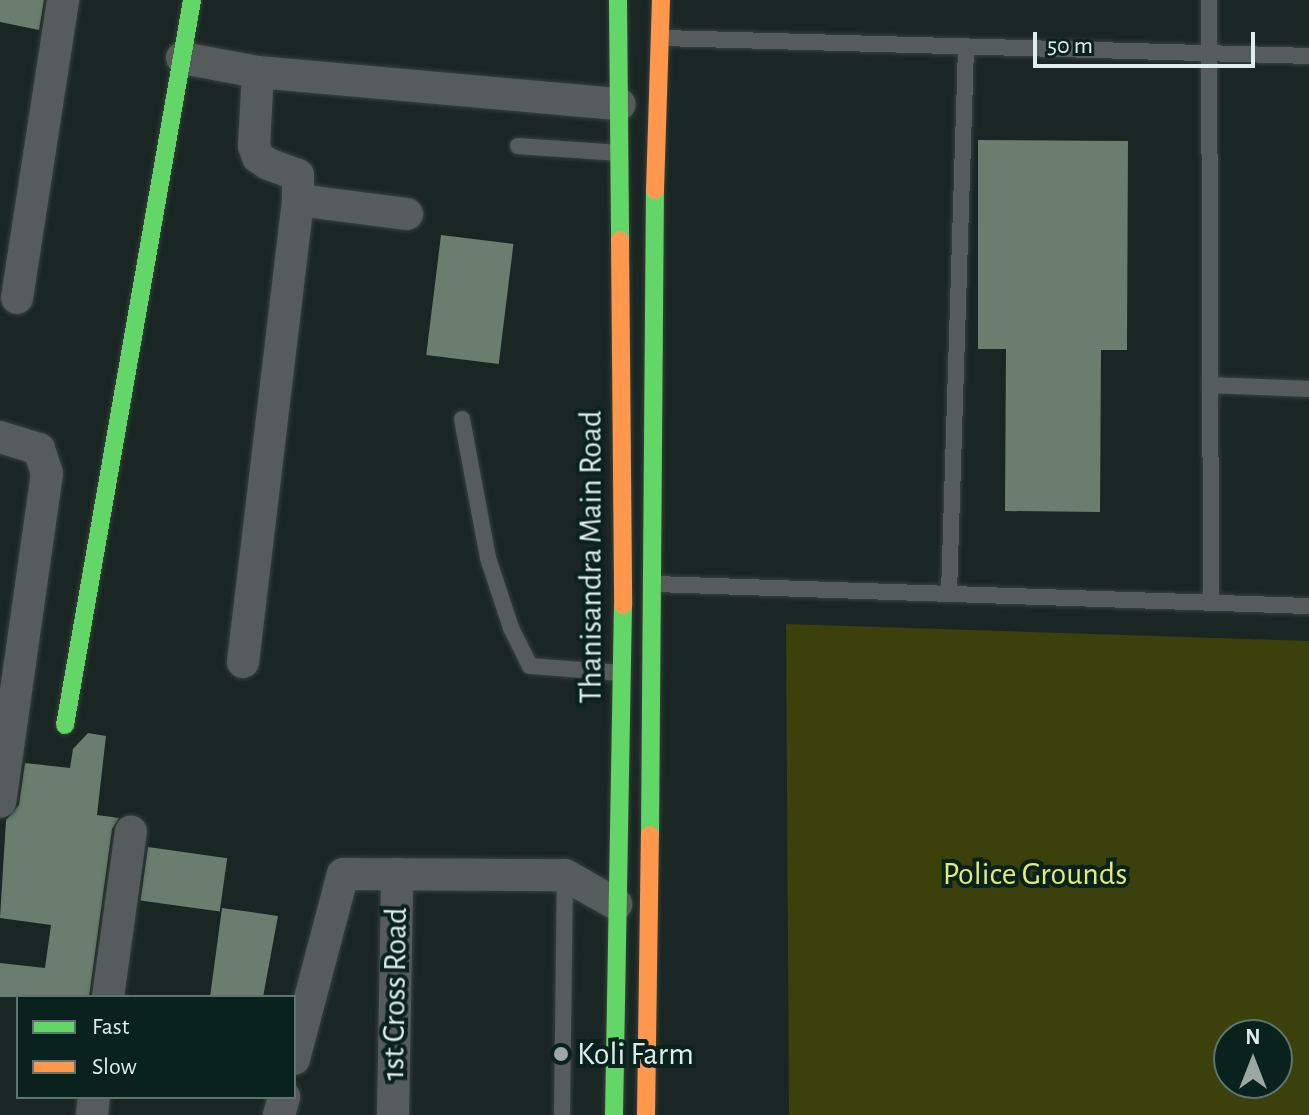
<!DOCTYPE html>
<style>
body{margin:0}
#map{position:relative;width:1309px;height:1115px;overflow:hidden;background:#1a2623;font-family:"Alegreya Sans",sans-serif}
div>[style]{position:absolute}
.green>*{inset:0;background:#3c400a}
.building>*{inset:0;background:#6b7d6f;transform-origin:0 0}
.roads{filter:drop-shadow(0 0 2px #37413e) drop-shadow(0 0 2px #37413e)}
.lane>*{height:16px;margin:-8px;padding:0 8px;transform-origin:8px;border-radius:8px;background:#565c5c}
.street>*{height:32px;margin:-16px;padding:0 16px;transform-origin:16px;border-radius:16px;background:#565c5c}
.fast>*{height:18px;margin:-9px;padding:0 9px;transform-origin:9px;border-radius:9px;background:#63d668}
.slow>*{height:18px;margin:-9px;padding:0 9px;transform-origin:9px;border-radius:9px;background:#ff974d}
.dots>*{width:22px;height:22px;translate:-50% -50%;box-sizing:border-box;border:4px solid #0a221d;border-radius:50%}
span{translate:-50% -50%;white-space:nowrap;text-align:center;line-height:1.15;-webkit-text-stroke:8px #0a221d;paint-order:stroke}
.street-label{font-size:32px;color:#e0eee9}
.park-label{font-size:32px;color:#e4ec6f}
.poi-label{font-size:32px;color:#e0eee9}
.left{translate:0 -50%;text-align:left}
.legend{position:absolute;left:16px;top:995px;width:280px;height:104px;box-sizing:border-box;background:#0a221d;border:2px solid #60746f;margin:0;padding:10px 14px;list-style:none;font-size:24px;color:#e0eee9}
.legend li{display:flex;align-items:center;gap:16px;height:40px}
.legend b{width:40px;border:2px solid #60746f}
.north{position:absolute;left:1213px;top:1019px;width:80px;height:80px;box-sizing:border-box;background:#0a221d;border:2px solid #60746f;border-radius:50%;rotate:0deg;font-size:22px;font-weight:700;line-height:32px;text-align:center;color:#e0eee9}
.north::after{content:'';display:block;margin:auto;width:28px;height:36px;background:#9ba8a4;clip-path:polygon(50% 0,100% 100%,50% 72%,0 100%)}
.scale{position:absolute;left:1033px;top:32px;width:222px;height:36px;box-sizing:border-box;border:4px solid #e0eee9;border-top:0;padding-left:10px;font-size:24px;line-height:28px;white-space:nowrap;color:#e0eee9;-webkit-text-stroke:6px #0a221d;paint-order:stroke}
</style>
<div id="map">
<div class="green">
<div style="clip-path:polygon(evenodd,786px 624px,1309px 641px,1309px 1115px,789px 1115px,786px 624px,1229px 1035px,1277px 1035px,1277px 1083px,1229px 1083px,1229px 1035px)"></div>
</div>
<div class="building">
<div style="clip-path:polygon(0 0,44px 0,39px 30px,0 22px)"></div>
<div style="clip-path:polygon(978px 140px,1128px 141px,1127px 350px,1101px 350px,1100px 512px,1005px 511px,1006px 349px,978px 349px)"></div>
<div style="left:441px;top:235px;width:73px;height:121px;rotate:7deg"></div>
<div style="clip-path:polygon(88px 733px,106px 736px,97px 815px,119px 818px,112px 829px,89px 997px,0 997px,0 963px,45px 968px,51px 925px,0 918px,6px 820px,19px 805px,25px 763px,70px 768px,73px 749px)"></div>
<div style="left:148px;top:847px;width:80px;height:54px;rotate:8deg"></div>
<div style="clip-path:polygon(222px 908px,278px 916px,263px 997px,210px 997px)"></div>
</div>
<div class="roads">
<div class="lane">
<div style="left:1209px;top:0;width:603px;rotate:89.81deg"></div>
<div style="left:662px;top:38px;width:647px;rotate:1.59deg"></div>
<div style="left:518px;top:146px;width:101px;rotate:4deg"></div>
<div style="left:1210px;top:385px;width:99px;rotate:2.3deg"></div>
<div style="left:462px;top:419px;width:141px;rotate:79.4deg"></div>
<div style="left:488px;top:558px;width:74px;rotate:71.8deg"></div>
<div style="left:511px;top:628px;width:42px;rotate:63.4deg"></div>
<div style="left:530px;top:666px;width:90px;rotate:4.4deg"></div>
<div style="left:655px;top:584px;width:654px;rotate:1.93deg"></div>
<div style="left:949px;top:594px;width:548px;rotate:-88.22deg"></div>
<div style="left:562px;top:1115px;width:240px;rotate:-89.3deg"></div>
</div>
<div class="street">
<div style="left:182px;top:58px;width:77px;rotate:10.4deg"></div>
<div style="left:258px;top:72px;width:363px;rotate:5.1deg"></div>
<div style="left:258px;top:72px;width:74px;rotate:93.1deg"></div>
<div style="left:254px;top:146px;width:12px;rotate:70deg"></div>
<div style="left:258px;top:157px;width:12px;rotate:35deg"></div>
<div style="left:268px;top:164px;width:32px;rotate:20deg"></div>
<div style="left:298px;top:175px;width:25px;rotate:90deg"></div>
<div style="left:17px;top:298px;width:302px;rotate:-81.2deg"></div>
<div style="left:0;top:437px;width:41px;rotate:17.1deg"></div>
<div style="left:39px;top:449px;width:25px;rotate:72deg"></div>
<div style="left:47px;top:473px;width:332px;rotate:98.1deg"></div>
<div style="left:243px;top:662px;width:465px;rotate:-83.2deg"></div>
<div style="left:298px;top:200px;width:110px;rotate:7.3deg"></div>
<div style="left:108px;top:997px;width:167px;rotate:-82.1deg"></div>
<div style="left:294px;top:1059px;width:191px;rotate:-75.2deg"></div>
<div style="left:343px;top:874px;width:222px;rotate:0.3deg"></div>
<div style="left:565px;top:875px;width:59px;rotate:29.6deg"></div>
<div style="left:92px;top:1115px;width:18px;rotate:-84deg"></div>
<div style="left:279px;top:1115px;width:19px;rotate:-74deg"></div>
<div style="left:393px;top:1115px;width:241px;rotate:-89deg"></div>
</div>
<div class="fast">
<div style="left:618px;top:0;width:240px;rotate:89.5deg"></div>
<div style="left:65px;top:725px;width:736px;rotate:-80.06deg"></div>
<div style="left:650px;top:835px;width:645px;rotate:-89.56deg"></div>
<div style="left:614px;top:1115px;width:510px;rotate:-88.99deg"></div>
</div>
<div class="slow">
<div style="left:655px;top:190px;width:190px;rotate:-88.2deg"></div>
<div style="left:620px;top:240px;width:365px;rotate:89.5deg"></div>
<div style="left:646px;top:1115px;width:280px;rotate:-89.2deg"></div>
</div>
</div>
<div class="dots">
<div style="left:561px;top:1054px;background:#9ba8a4"></div>
</div>
<div class="street-label">
<span style="left:591px;top:557px;rotate:-90deg">Thanisandra Main Road</span>
<span style="left:395px;top:994px;rotate:-89deg">1st Cross Road</span>
</div>
<div class="park-label">
<span style="left:1035px;top:874px">Police Grounds</span>
</div>
<div class="poi-label">
<span class="left" style="left:577px;top:1054px">Koli Farm</span>
</div>
<ul class="legend">
<li><b style="height:10px;background:#63d668"></b>Fast</li>
<li><b style="height:10px;background:#ff974d"></b>Slow</li>
</ul>
<div class="north">N</div>
<div class="scale">50 m</div>
</div>
